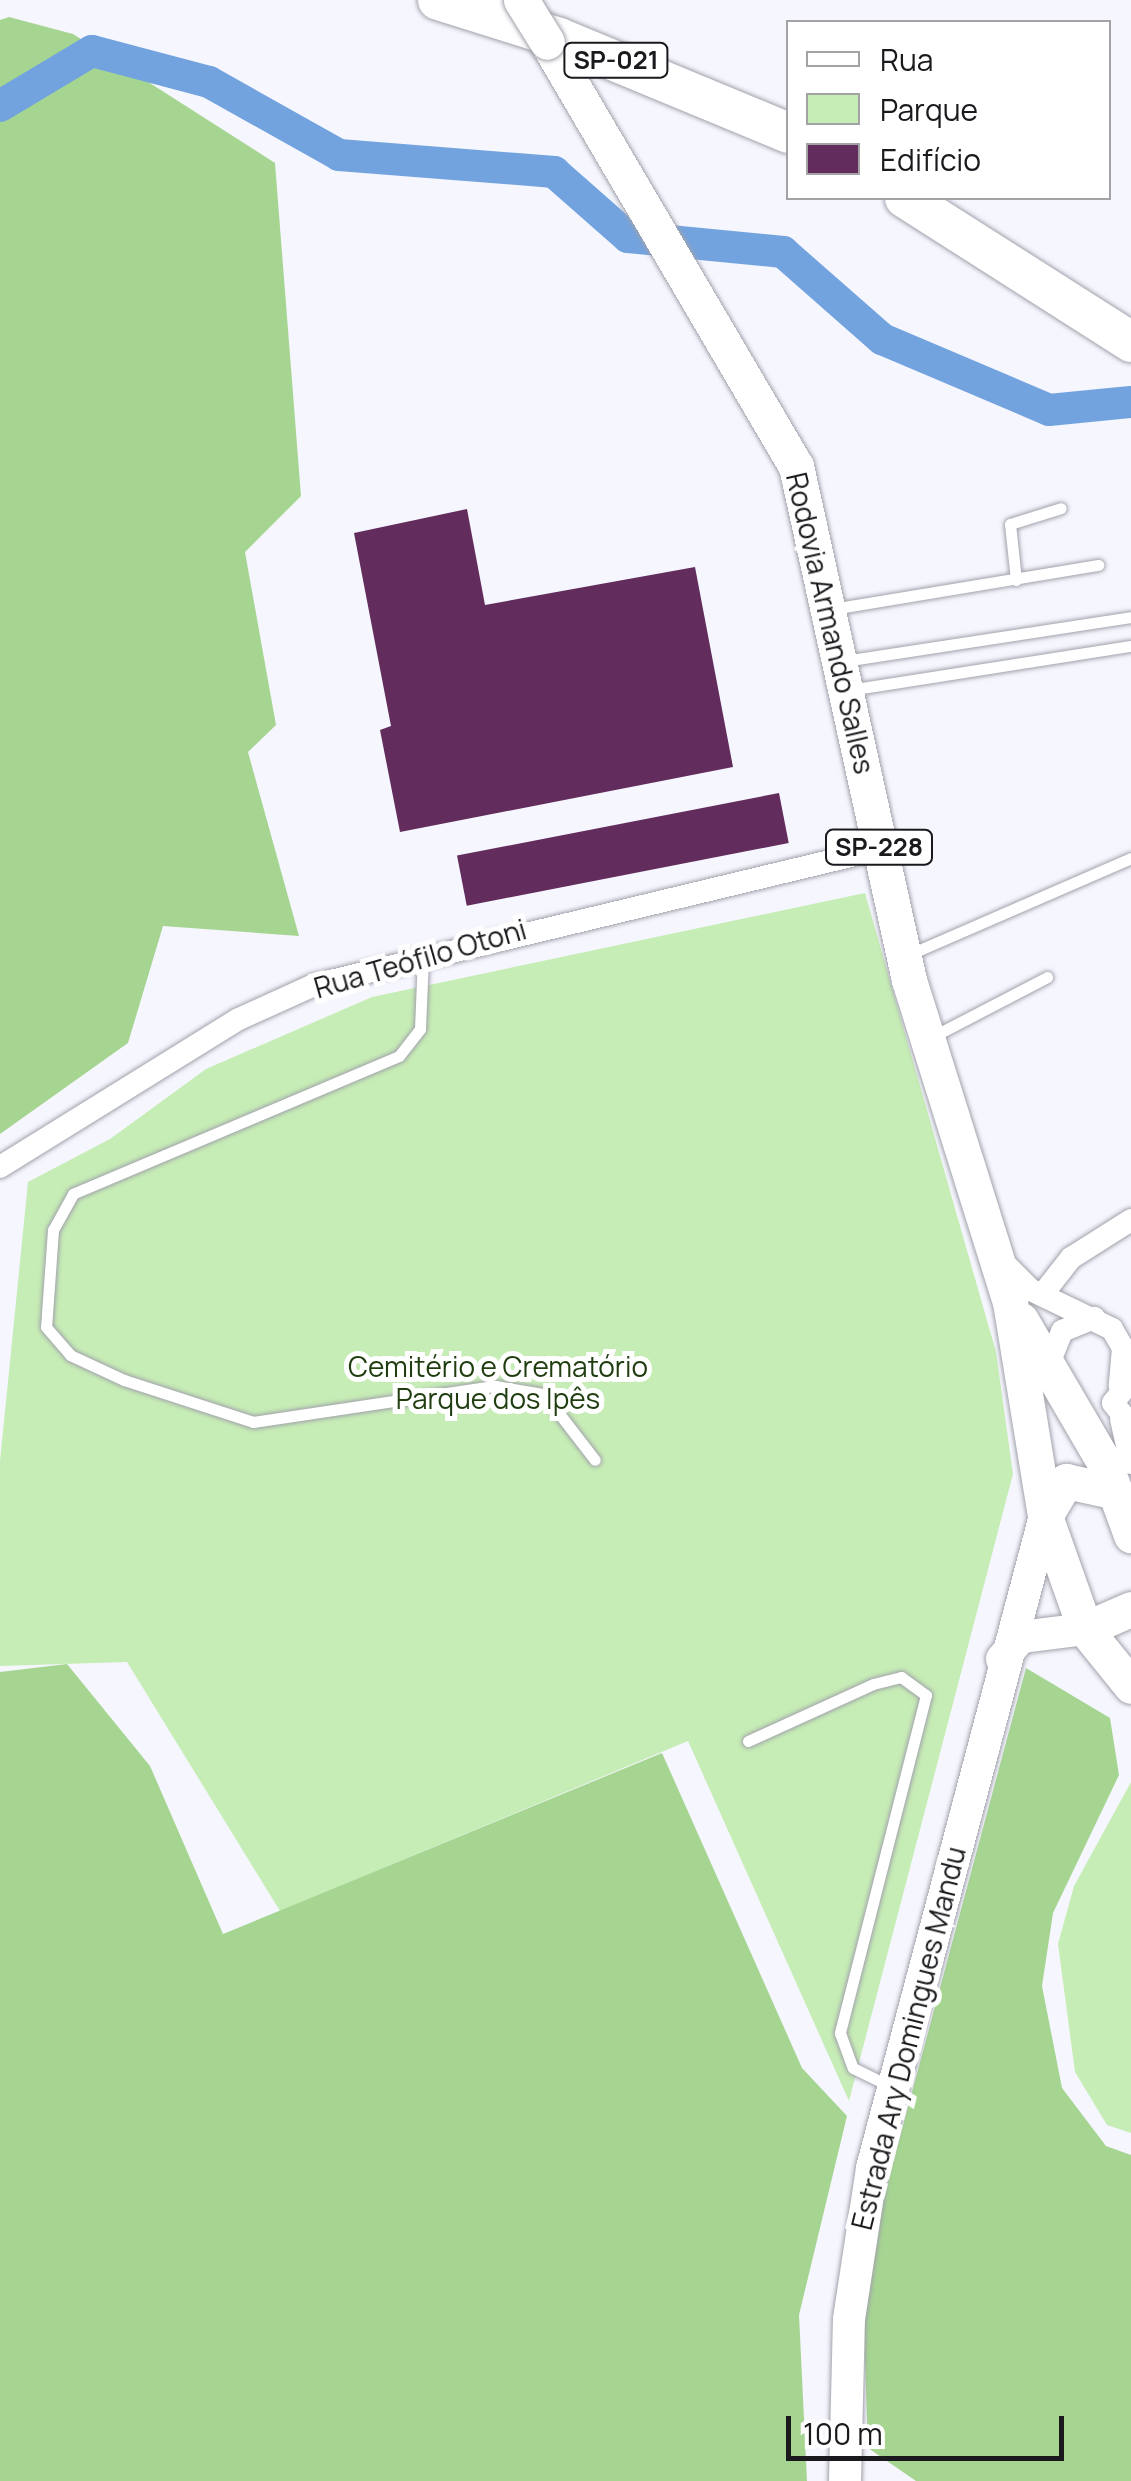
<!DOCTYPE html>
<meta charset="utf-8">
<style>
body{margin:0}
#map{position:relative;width:1131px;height:2481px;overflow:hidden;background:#f5f6fe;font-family:Manrope,sans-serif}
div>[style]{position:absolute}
.green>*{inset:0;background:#c7edb6}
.forest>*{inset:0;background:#a6d592}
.river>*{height:32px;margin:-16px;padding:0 16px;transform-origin:16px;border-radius:16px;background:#73a3df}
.building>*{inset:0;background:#622c5d;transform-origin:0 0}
.roads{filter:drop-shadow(0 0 2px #a1a2ab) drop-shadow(0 0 2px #a1a2ab)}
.lane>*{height:11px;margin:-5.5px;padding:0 5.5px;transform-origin:5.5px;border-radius:5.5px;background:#fff}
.street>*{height:22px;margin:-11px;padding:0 11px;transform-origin:11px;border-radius:11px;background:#fff}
.secondary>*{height:32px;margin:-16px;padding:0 16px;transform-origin:16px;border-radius:16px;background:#fff}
.primary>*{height:35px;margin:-17.5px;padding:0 17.5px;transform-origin:17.5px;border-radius:17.5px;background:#fff}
.highway>*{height:40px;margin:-20px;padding:0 20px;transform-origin:20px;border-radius:20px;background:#fff}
.bridges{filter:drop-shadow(0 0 2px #a1a2ab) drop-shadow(0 0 2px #a1a2ab)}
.primary-bridge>*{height:35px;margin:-17.5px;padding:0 17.5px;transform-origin:17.5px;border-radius:17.5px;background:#fff}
span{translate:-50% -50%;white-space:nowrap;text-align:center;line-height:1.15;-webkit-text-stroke:10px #fff;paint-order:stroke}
.shield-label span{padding:2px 8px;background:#fff;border:2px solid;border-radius:8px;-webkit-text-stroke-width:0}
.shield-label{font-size:25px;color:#1a1a1e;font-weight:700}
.street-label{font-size:28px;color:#1a1a1e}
.park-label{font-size:28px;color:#1f3d0f}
.legend{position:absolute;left:786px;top:20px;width:325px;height:180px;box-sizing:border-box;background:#fff;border:2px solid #a3a3a5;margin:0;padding:12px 18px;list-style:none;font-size:30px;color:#1a1a1e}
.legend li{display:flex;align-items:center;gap:20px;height:50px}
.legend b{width:50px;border:2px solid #a3a3a5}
.scale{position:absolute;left:786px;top:2416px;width:278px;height:45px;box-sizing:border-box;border:5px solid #1a1a1e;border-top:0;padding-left:12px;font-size:30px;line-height:35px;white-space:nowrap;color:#1a1a1e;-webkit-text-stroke:8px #fff;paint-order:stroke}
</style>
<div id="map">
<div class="green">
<div style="clip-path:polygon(865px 893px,996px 1352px,1013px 1474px,849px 2101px,688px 1741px,280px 1911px,127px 1662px,0 1666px,0 1461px,28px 1182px,110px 1139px,206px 1069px,372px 997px)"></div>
<div style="clip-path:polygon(1131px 1782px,1131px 2133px,1107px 2125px,1075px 2072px,1058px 1944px,1074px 1886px)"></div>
</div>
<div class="forest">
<div style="clip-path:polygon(9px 17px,73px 34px,275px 163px,301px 496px,245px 552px,276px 725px,248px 752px,299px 936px,163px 926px,128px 1043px,0 1134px,0 20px)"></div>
<div style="clip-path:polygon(67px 1664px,150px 1766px,223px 1934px,662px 1753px,802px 2068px,847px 2116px,799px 2315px,807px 2481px,0 2481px,0 1672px)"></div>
<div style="clip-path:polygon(1026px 1668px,1110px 1718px,1119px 1775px,1053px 1913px,1042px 1986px,1062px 2088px,1106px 2146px,1131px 2155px,1131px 2481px,916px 2481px,868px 2448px,862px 2278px)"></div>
</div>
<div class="river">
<div style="left:0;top:106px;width:107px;rotate:-30.9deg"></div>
<div style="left:92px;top:51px;width:121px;rotate:14.8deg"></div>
<div style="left:209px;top:82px;width:149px;rotate:29.3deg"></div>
<div style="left:339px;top:155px;width:216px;rotate:4.5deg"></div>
<div style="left:554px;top:172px;width:98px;rotate:41.3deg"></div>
<div style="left:628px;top:237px;width:156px;rotate:5.5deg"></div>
<div style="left:783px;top:252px;width:132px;rotate:41.3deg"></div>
<div style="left:882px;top:339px;width:181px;rotate:23deg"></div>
<div style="left:1049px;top:410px;width:82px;rotate:-5.6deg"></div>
</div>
<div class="building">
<div style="clip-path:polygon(467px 509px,485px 605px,695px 567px,733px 767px,400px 832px,380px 730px,391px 726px,354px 533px)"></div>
<div style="left:779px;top:793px;width:51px;height:328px;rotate:79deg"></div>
</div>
<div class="roads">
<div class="lane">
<div style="left:1016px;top:580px;width:56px;rotate:-96.1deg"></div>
<div style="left:1010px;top:524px;width:53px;rotate:-17.4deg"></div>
<div style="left:832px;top:609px;width:270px;rotate:-9.4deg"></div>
<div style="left:844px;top:661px;width:290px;rotate:-8.7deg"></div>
<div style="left:849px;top:690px;width:285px;rotate:-8.9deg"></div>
<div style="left:908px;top:955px;width:243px;rotate:-23.5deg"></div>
<div style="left:423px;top:957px;width:72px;rotate:92.4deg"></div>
<div style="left:420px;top:1029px;width:34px;rotate:128deg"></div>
<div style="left:399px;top:1056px;width:354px;rotate:157.1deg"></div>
<div style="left:73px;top:1194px;width:41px;rotate:119.1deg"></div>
<div style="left:53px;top:1230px;width:97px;rotate:94.1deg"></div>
<div style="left:46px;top:1327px;width:37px;rotate:49deg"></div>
<div style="left:70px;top:1355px;width:60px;rotate:24.8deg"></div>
<div style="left:124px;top:1380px;width:136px;rotate:18deg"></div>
<div style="left:253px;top:1422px;width:245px;rotate:-8.5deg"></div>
<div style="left:495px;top:1386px;width:50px;rotate:9.3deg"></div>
<div style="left:544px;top:1394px;width:83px;rotate:52.3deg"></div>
<div style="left:930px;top:1038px;width:132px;rotate:-27.5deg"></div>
<div style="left:748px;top:1741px;width:137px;rotate:-24.5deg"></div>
<div style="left:873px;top:1684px;width:29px;rotate:-14deg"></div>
<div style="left:901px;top:1677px;width:31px;rotate:36deg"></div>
<div style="left:926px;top:1695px;width:349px;rotate:104.3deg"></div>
<div style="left:840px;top:2033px;width:37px;rotate:70deg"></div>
<div style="left:853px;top:2068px;width:39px;rotate:26deg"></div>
</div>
<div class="street">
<div style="left:0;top:1167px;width:281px;rotate:-31.8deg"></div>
<div style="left:239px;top:1019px;width:82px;rotate:-24.4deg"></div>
<div style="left:314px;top:985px;width:582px;rotate:-13.51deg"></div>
<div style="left:1003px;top:1262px;width:40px;rotate:45deg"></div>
<div style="left:1031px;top:1290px;width:90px;rotate:25.7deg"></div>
<div style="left:1112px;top:1329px;width:22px;rotate:60deg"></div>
<div style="left:1123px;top:1348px;width:38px;rotate:95deg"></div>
<div style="left:1042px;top:1295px;width:47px;rotate:-51.9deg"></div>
<div style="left:1071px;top:1258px;width:71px;rotate:-32.3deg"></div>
<div style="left:1048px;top:1366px;width:38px;rotate:-68deg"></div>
<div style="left:1062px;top:1331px;width:35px;rotate:-22deg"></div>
<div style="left:1131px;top:1380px;width:29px;rotate:128deg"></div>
<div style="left:1113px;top:1403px;width:28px;rotate:51deg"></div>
<div style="left:1121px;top:1419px;width:45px;rotate:77.2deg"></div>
</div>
<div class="secondary">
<div style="left:1002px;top:1659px;width:29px;rotate:-49deg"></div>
<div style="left:1021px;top:1637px;width:64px;rotate:-7.1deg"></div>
<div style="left:845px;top:2481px;width:162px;rotate:-88.6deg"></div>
<div style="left:849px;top:2319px;width:153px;rotate:-81.3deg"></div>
<div style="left:872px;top:2168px;width:675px;rotate:-75.14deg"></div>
</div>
<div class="primary">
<div style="left:547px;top:42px;width:492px;rotate:59.6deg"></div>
<div style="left:796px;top:466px;width:526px;rotate:77.6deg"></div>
<div style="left:909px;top:980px;width:337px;rotate:72.6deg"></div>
<div style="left:1010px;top:1302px;width:217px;rotate:80.7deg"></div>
<div style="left:1045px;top:1516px;width:120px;rotate:70.5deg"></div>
<div style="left:1085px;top:1629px;width:73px;rotate:51.1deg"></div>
<div style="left:1021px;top:1320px;width:167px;rotate:59.7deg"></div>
<div style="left:1105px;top:1464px;width:76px;rotate:69.9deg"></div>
<div style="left:1045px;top:1516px;width:41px;rotate:-59deg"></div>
<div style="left:1066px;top:1481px;width:51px;rotate:12.4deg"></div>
<div style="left:1085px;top:1629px;width:50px;rotate:-23.5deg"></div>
</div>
<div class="highway">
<div style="left:438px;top:0;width:127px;rotate:17.4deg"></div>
<div style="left:559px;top:38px;width:248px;rotate:22.5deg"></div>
<div style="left:905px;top:198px;width:268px;rotate:32.5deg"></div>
</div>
</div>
<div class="bridges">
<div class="primary-bridge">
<div style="left:521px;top:0;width:49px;rotate:58.2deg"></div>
</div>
</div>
<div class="shield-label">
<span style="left:616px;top:60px">SP-021</span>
<span style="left:879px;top:847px">SP-228</span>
</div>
<div class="street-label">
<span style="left:831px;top:623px;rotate:77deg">Rodovia Armando Salles</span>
<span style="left:420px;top:958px;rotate:-16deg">Rua Teófilo Otoni</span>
<span style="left:908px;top:2038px;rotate:-76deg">Estrada Ary Domingues Mandu</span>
</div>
<div class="park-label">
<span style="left:498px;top:1382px">Cemitério e Crematório<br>Parque dos Ipês</span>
</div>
<ul class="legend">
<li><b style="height:12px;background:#fff"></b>Rua</li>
<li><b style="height:28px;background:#c7edb6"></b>Parque</li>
<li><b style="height:28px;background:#622c5d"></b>Edifício</li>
</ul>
<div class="scale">100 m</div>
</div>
